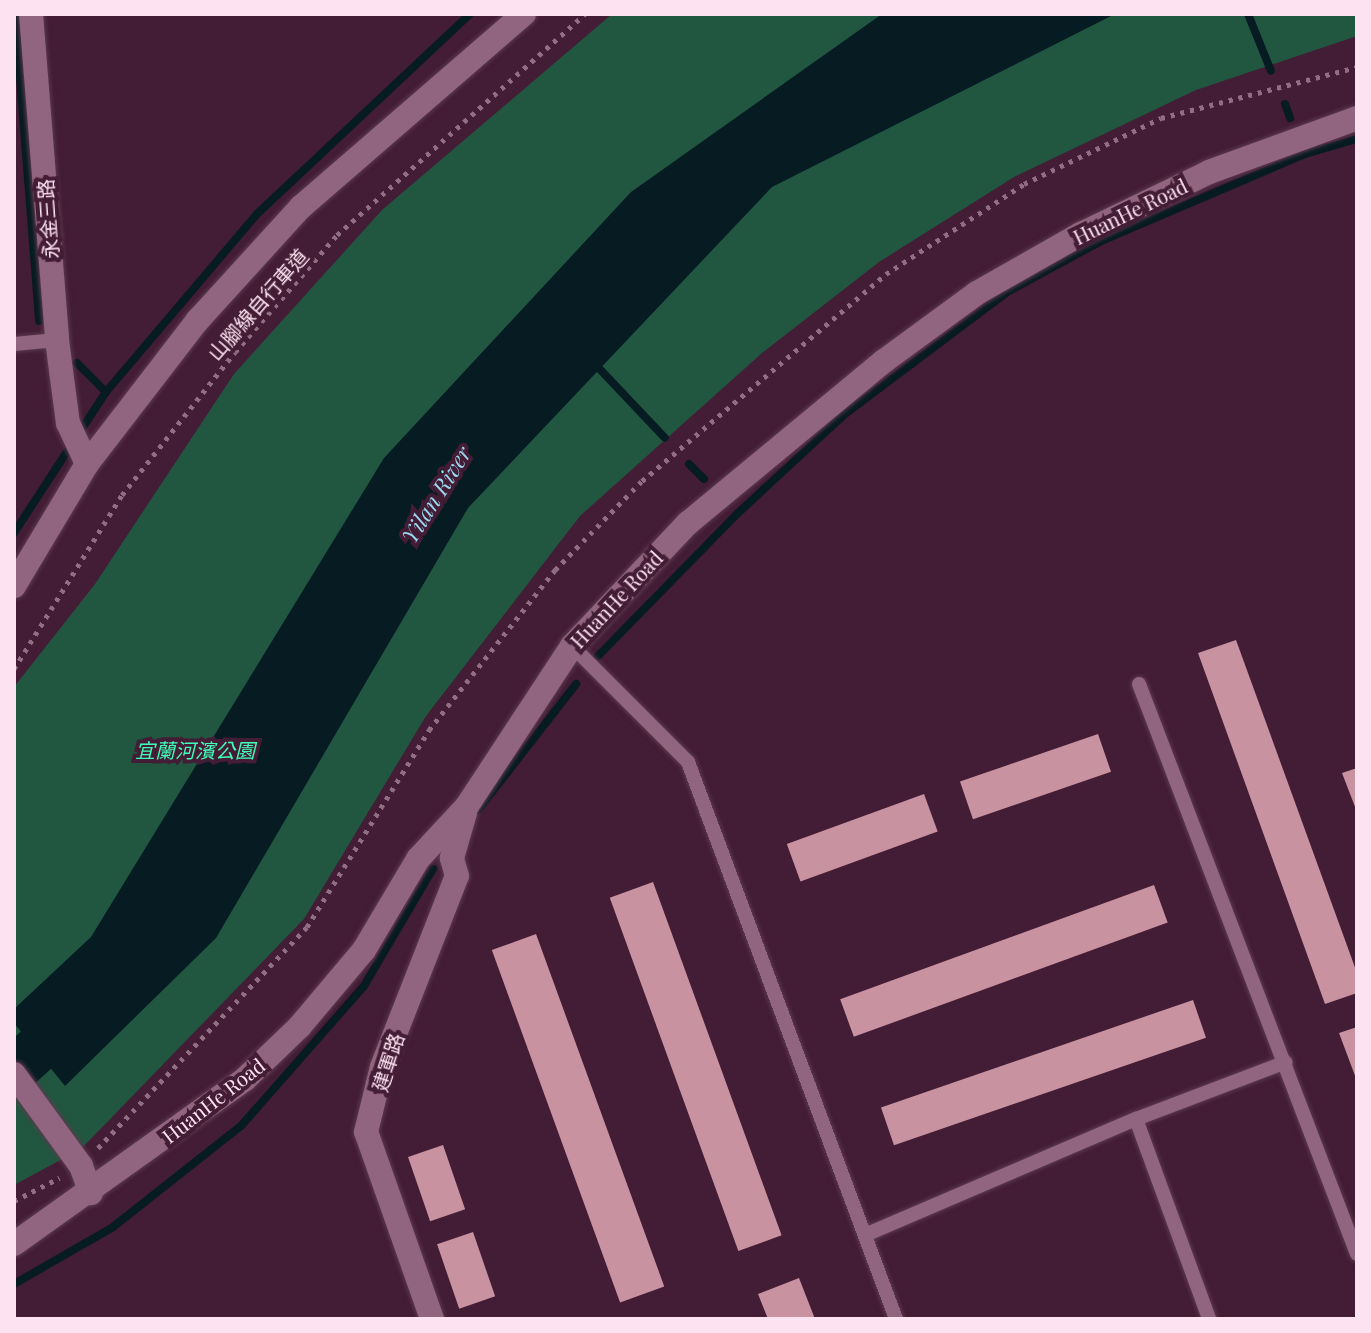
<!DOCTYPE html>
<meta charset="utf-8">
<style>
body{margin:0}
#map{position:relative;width:1371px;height:1333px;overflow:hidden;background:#431c35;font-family:"Playfair Display","Noto Sans TC",serif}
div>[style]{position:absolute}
.green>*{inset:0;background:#215740}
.water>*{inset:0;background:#071b22}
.stream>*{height:8px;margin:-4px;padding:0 4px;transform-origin:4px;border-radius:4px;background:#071b22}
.river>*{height:48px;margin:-24px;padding:0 24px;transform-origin:24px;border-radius:24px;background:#071b22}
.building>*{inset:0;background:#c992a0;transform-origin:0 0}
.path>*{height:5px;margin-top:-2.5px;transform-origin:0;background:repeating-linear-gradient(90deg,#906f84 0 4px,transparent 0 10px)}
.roads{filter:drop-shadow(0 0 2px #5b3a4f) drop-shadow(0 0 2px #5b3a4f)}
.lane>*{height:14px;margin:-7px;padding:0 7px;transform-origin:7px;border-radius:7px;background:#91647f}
.street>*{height:24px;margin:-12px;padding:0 12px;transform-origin:12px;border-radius:12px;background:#91647f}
span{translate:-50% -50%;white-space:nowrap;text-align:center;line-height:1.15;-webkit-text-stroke:8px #431c35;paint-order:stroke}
.street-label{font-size:20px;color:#fde3f2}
.park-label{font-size:20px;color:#3efeb7;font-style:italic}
.water-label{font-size:22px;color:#9ad9f0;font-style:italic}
.frame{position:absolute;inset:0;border:16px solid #fde3f2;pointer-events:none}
</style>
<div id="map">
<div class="green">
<div style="clip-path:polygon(612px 14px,1357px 14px,1357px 36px,1196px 90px,1014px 177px,879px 262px,762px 353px,580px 516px,426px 716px,304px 919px,81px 1149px,14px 1185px,14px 687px,95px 584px,234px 374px,382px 210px)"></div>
</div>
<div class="water">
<div style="clip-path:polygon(882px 14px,1115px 14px,772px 187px,468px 508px,216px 938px,65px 1086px,14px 1023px,14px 1009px,91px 937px,384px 458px,631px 192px)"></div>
</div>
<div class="stream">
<div style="left:15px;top:14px;width:308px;rotate:85.5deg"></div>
<div style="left:1248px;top:14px;width:61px;rotate:68deg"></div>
<div style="left:1285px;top:104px;width:15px;rotate:70deg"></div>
<div style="left:77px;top:363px;width:41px;rotate:45deg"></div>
<div style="left:594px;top:363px;width:103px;rotate:46.6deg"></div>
<div style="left:689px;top:464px;width:21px;rotate:45deg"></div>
<div style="left:14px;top:533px;width:168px;rotate:-56.9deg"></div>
<div style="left:106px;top:392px;width:233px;rotate:-49.7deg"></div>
<div style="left:257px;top:214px;width:292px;rotate:-43.2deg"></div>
<div style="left:598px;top:656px;width:199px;rotate:-45.6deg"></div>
<div style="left:737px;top:514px;width:147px;rotate:-42.8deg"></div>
<div style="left:845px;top:414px;width:205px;rotate:-36.9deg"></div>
<div style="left:1009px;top:291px;width:105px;rotate:-28.5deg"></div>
<div style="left:1101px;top:241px;width:222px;rotate:-23.1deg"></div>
<div style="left:1305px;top:154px;width:54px;rotate:-16.1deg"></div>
<div style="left:478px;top:810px;width:160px;rotate:-52.1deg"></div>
<div style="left:14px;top:1284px;width:114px;rotate:-29.9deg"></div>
<div style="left:113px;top:1227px;width:163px;rotate:-38.3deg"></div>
<div style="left:241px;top:1126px;width:186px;rotate:-48.7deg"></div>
<div style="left:364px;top:986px;width:136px;rotate:-59.5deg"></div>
</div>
<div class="river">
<div style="left:14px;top:1070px;width:96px;rotate:-42deg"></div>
</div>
<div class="building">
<div style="clip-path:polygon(1236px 640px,1357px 973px,1357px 993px,1325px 1004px,1198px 653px)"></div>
<div style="left:1098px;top:734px;width:40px;height:146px;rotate:71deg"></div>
<div style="clip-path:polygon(1357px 768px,1357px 812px,1342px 773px)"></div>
<div style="left:924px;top:794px;width:40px;height:146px;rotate:70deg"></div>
<div style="left:653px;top:882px;width:376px;height:46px;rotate:70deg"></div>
<div style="left:1154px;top:885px;width:40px;height:334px;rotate:70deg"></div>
<div style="left:536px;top:934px;width:375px;height:47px;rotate:70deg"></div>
<div style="left:1193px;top:1000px;width:40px;height:330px;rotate:71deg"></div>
<div style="clip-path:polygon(1357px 1027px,1357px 1081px,1339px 1033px)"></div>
<div style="left:443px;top:1145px;width:68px;height:37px;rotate:71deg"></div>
<div style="left:473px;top:1232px;width:68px;height:38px;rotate:71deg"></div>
<div style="clip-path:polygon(799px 1278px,815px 1319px,768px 1319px,758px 1294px)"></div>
</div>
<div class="path">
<div style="left:14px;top:669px;width:205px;rotate:-58.2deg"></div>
<div style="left:122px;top:495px;width:182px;rotate:-51.7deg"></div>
<div style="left:235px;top:352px;width:155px;rotate:-48.9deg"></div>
<div style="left:337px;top:235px;width:332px;rotate:-41.7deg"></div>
<div style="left:98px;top:1148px;width:304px;rotate:-46.6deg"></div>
<div style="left:307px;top:927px;width:232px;rotate:-58.2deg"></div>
<div style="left:429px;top:730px;width:204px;rotate:-51.8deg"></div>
<div style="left:555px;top:570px;width:124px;rotate:-45.7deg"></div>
<div style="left:642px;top:481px;width:320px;rotate:-40.3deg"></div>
<div style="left:886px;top:274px;width:165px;rotate:-33.1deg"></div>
<div style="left:1024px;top:184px;width:152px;rotate:-25.7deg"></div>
<div style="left:1161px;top:118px;width:203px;rotate:-14.6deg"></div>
<div style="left:14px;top:1201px;width:51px;rotate:-27.1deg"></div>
</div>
<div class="roads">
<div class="lane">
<div style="left:14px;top:344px;width:43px;rotate:-5.3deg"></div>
<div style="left:572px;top:646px;width:164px;rotate:45deg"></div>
<div style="left:688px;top:762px;width:595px;rotate:69.52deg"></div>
<div style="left:1139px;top:684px;width:610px;rotate:69.07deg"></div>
<div style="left:1136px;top:1119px;width:213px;rotate:69.9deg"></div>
<div style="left:865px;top:1235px;width:295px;rotate:-23.2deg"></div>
<div style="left:1136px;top:1119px;width:160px;rotate:-20.8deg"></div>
</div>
<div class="street">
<div style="left:31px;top:14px;width:327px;rotate:85.4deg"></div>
<div style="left:57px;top:340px;width:84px;rotate:82.5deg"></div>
<div style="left:68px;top:423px;width:45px;rotate:65.1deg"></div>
<div style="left:14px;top:586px;width:142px;rotate:-59.1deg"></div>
<div style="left:87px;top:464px;width:182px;rotate:-52.4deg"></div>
<div style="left:198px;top:320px;width:153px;rotate:-47.7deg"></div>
<div style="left:301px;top:207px;width:295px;rotate:-40.9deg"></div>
<div style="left:14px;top:1074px;width:114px;rotate:53.9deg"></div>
<div style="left:81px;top:1166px;width:29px;rotate:70deg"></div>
<div style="left:14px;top:1244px;width:284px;rotate:-35.5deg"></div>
<div style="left:245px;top:1079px;width:76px;rotate:-43.9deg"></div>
<div style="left:300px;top:1026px;width:99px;rotate:-49.9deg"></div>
<div style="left:364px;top:950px;width:106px;rotate:-59.3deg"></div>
<div style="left:418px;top:859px;width:72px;rotate:-47.2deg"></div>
<div style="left:467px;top:806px;width:191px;rotate:-56.7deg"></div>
<div style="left:572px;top:646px;width:169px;rotate:-46.7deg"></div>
<div style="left:688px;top:523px;width:254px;rotate:-39.6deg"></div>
<div style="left:884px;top:361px;width:115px;rotate:-36.2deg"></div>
<div style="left:977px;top:293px;width:120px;rotate:-29.6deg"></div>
<div style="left:1081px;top:234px;width:142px;rotate:-25.8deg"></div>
<div style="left:1209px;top:172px;width:158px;rotate:-20deg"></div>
<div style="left:432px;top:1319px;width:198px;rotate:-109.4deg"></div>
<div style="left:366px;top:1132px;width:67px;rotate:-76.2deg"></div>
<div style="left:382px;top:1067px;width:205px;rotate:-68.6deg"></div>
<div style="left:457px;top:876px;width:19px;rotate:-106deg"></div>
<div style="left:452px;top:858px;width:47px;rotate:-73.9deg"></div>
</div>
</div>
<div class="street-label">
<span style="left:1130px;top:211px;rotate:-26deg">HuanHe Road</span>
<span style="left:47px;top:219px;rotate:-94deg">永金三路</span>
<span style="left:257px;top:304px;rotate:-49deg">山腳線自行車道</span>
<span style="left:616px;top:599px;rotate:-47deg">HuanHe Road</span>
<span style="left:387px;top:1062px;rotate:-72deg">建軍路</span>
<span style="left:213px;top:1100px;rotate:-38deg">HuanHe Road</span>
</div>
<div class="park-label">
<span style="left:195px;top:749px">宜蘭河濱公園</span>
</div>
<div class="water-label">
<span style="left:436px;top:495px;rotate:-58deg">Yilan River</span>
</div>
<div class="frame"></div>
</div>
